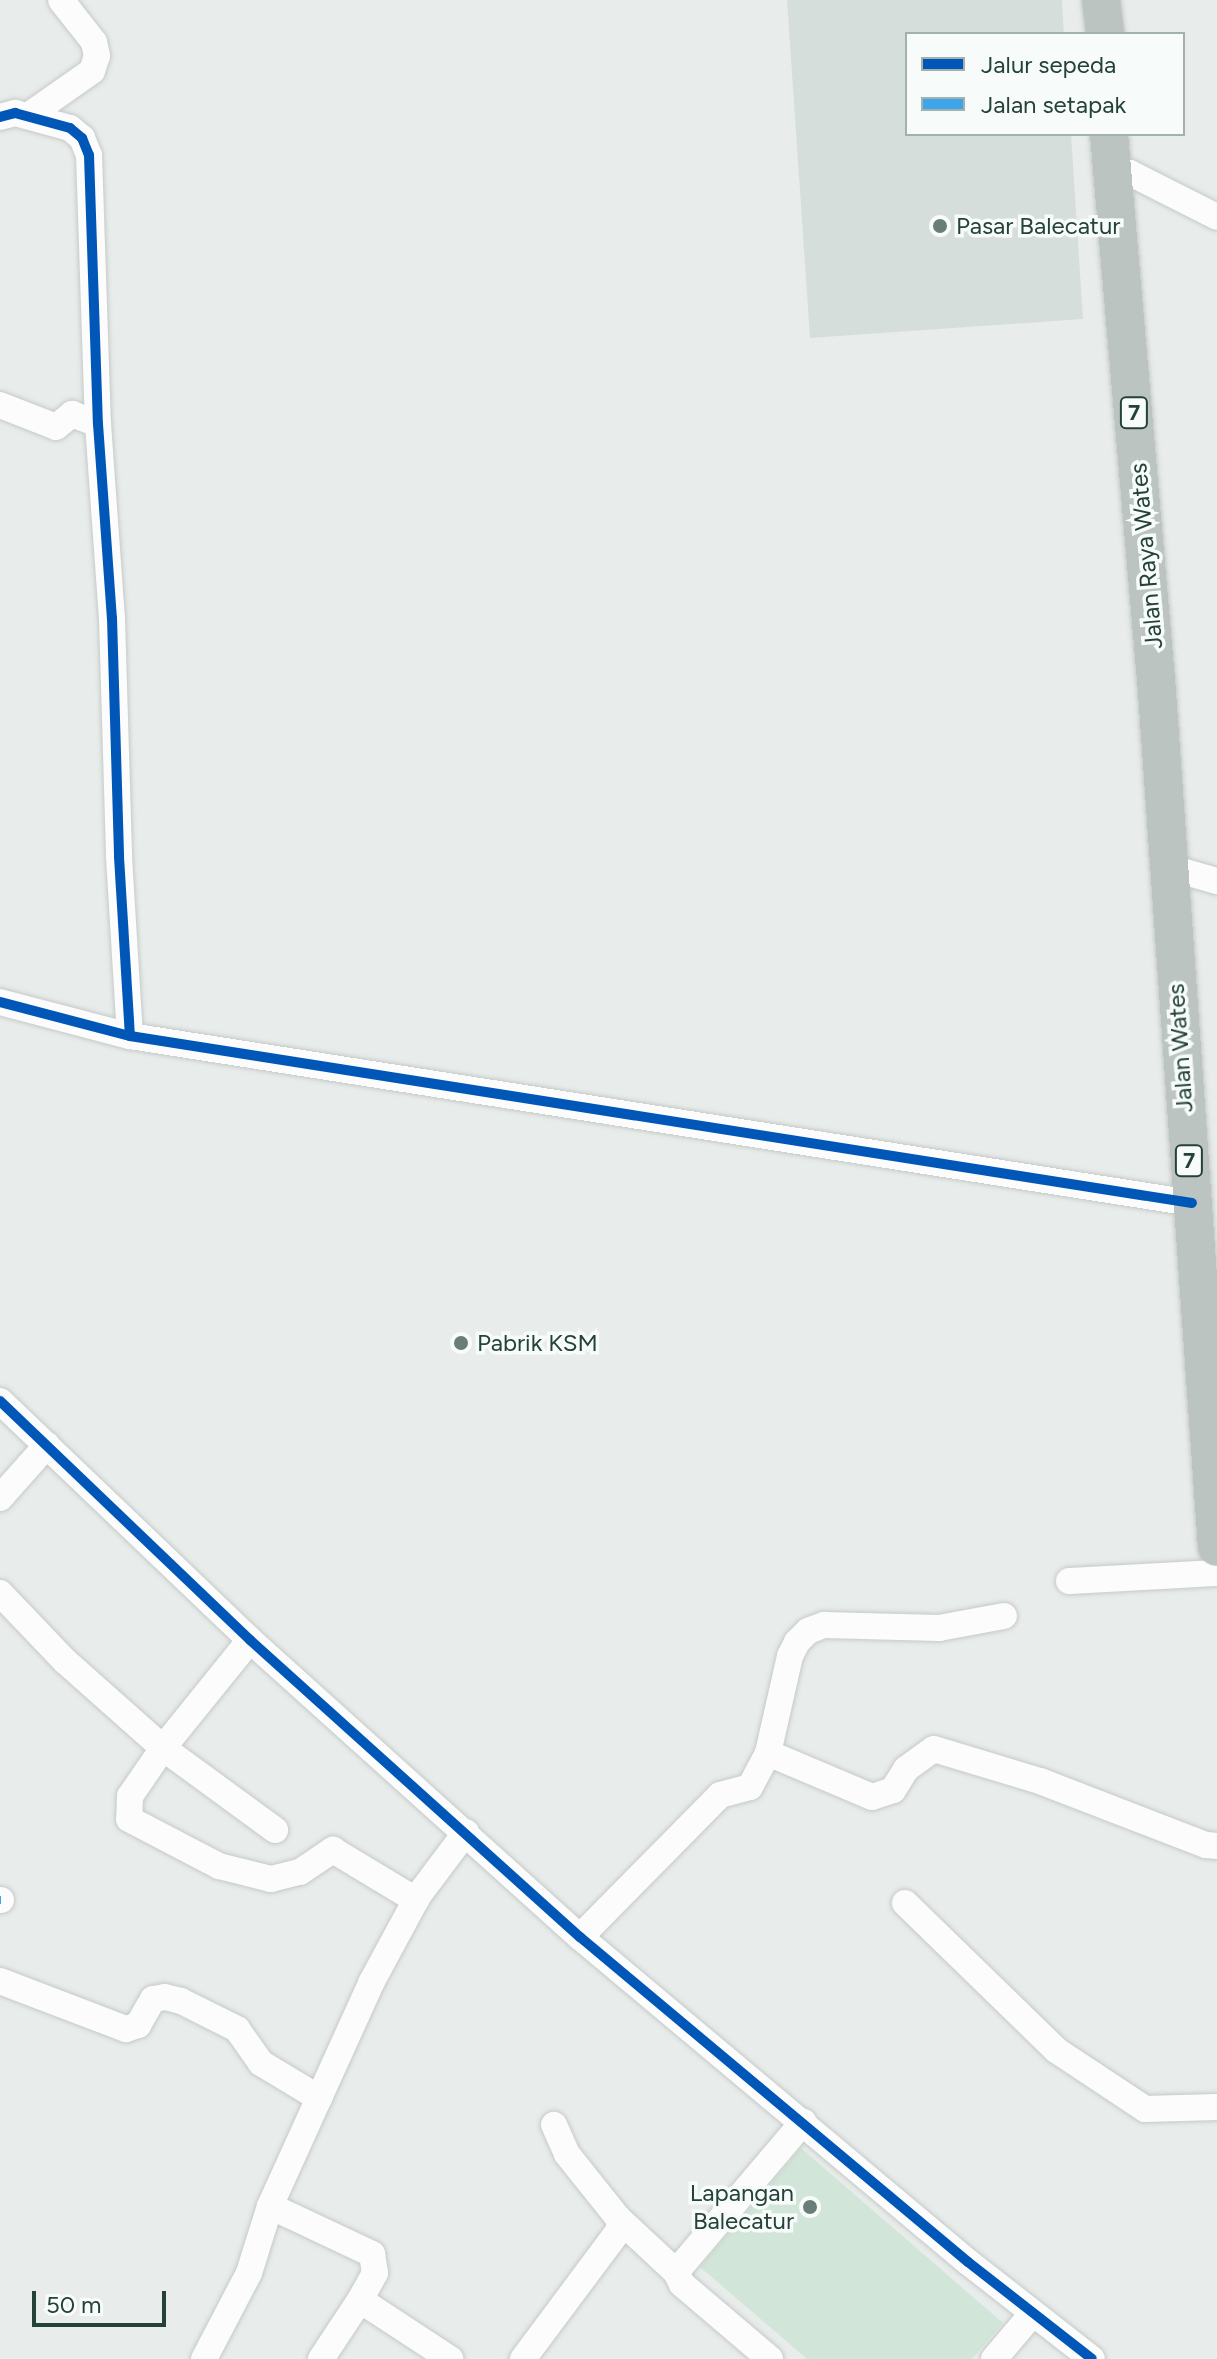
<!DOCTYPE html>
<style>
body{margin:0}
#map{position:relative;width:1217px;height:2359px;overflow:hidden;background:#e8edeb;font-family:Figtree,sans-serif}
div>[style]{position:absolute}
.built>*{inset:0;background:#d6dedb}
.green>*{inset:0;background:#d1e6d8}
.roads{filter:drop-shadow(0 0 2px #c5cac8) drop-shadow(0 0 2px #c5cac8)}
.minor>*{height:26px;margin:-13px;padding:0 13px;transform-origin:13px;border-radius:13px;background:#fcfcfc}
.highway>*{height:38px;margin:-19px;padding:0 19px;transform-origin:19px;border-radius:19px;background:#bcc4c2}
.quiet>*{height:8px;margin-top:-4px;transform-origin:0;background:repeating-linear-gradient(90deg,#3ea4ec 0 16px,transparent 0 24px)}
.cycleway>*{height:10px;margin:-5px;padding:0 5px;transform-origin:5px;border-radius:5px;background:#0057b8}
.dots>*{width:22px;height:22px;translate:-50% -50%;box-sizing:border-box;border:4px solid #f7fbf9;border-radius:50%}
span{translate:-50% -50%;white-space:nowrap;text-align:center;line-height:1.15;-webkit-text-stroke:7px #f7fbf9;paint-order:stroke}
.shield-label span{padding:2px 6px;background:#f7fbf9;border:2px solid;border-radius:6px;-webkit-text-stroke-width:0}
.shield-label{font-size:22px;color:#24423a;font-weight:700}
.poi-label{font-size:24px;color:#24423a}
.left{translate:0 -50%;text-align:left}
.right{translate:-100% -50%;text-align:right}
.street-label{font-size:24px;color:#24423a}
.legend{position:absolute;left:905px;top:32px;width:280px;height:104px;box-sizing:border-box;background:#f7fbf9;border:2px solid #a3b1ad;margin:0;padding:10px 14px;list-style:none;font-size:24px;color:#24423a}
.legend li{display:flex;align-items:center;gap:16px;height:40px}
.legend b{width:40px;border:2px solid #a3b1ad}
.scale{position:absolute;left:32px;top:2291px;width:134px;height:36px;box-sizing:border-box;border:4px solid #24423a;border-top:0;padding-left:10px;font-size:24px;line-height:28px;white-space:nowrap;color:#24423a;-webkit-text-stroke:6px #f7fbf9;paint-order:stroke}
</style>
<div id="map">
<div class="built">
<div style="clip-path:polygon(787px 0,1062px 0,1064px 34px,907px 34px,907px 134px,1071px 134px,1083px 319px,810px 338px)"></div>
</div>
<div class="green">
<div style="clip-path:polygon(801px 2148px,1003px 2323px,972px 2359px,807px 2359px,700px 2267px)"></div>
</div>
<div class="roads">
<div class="minor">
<div style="left:28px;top:116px;width:78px;rotate:-35.1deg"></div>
<div style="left:92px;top:71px;width:16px;rotate:-72deg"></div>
<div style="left:97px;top:56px;width:14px;rotate:-102deg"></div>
<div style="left:94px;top:42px;width:53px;rotate:-128.2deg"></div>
<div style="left:0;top:117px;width:16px;rotate:-15deg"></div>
<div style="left:15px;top:113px;width:57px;rotate:15.3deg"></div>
<div style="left:70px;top:128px;width:16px;rotate:40deg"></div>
<div style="left:82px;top:138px;width:18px;rotate:68deg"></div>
<div style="left:89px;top:155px;width:269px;rotate:88.1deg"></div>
<div style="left:98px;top:424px;width:195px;rotate:85.9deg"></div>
<div style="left:112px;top:618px;width:239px;rotate:88.3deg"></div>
<div style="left:119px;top:857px;width:179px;rotate:86.5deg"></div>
<div style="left:1112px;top:172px;width:18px;rotate:3deg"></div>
<div style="left:1130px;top:173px;width:97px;rotate:26.8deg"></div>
<div style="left:0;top:405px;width:60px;rotate:21.4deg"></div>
<div style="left:56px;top:427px;width:21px;rotate:-39deg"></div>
<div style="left:72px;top:414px;width:28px;rotate:21deg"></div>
<div style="left:1169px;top:870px;width:13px;rotate:4deg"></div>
<div style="left:1182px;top:871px;width:36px;rotate:16deg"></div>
<div style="left:0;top:1002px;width:134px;rotate:14.7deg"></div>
<div style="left:130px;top:1036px;width:1075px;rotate:8.94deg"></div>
<div style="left:0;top:1401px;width:346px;rotate:43.7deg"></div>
<div style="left:250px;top:1640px;width:444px;rotate:42deg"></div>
<div style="left:580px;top:1937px;width:506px;rotate:39.95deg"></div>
<div style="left:968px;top:2262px;width:157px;rotate:38deg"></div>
<div style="left:0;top:1498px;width:71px;rotate:-48.4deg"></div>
<div style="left:1069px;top:1581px;width:148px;rotate:-3.1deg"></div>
<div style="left:0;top:1593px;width:94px;rotate:46.3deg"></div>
<div style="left:65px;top:1661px;width:131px;rotate:41.6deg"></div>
<div style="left:163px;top:1748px;width:139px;rotate:36.2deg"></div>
<div style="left:250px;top:1640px;width:139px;rotate:128.9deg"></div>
<div style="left:163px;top:1748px;width:58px;rotate:124.5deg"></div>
<div style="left:130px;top:1796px;width:23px;rotate:92deg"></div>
<div style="left:129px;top:1819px;width:102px;rotate:27.6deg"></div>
<div style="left:219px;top:1866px;width:54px;rotate:14deg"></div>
<div style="left:271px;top:1879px;width:30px;rotate:-14deg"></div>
<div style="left:300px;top:1872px;width:40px;rotate:-34deg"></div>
<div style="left:333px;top:1850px;width:97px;rotate:31.1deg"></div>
<div style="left:768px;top:1753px;width:99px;rotate:-77.2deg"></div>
<div style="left:790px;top:1656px;width:16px;rotate:-63deg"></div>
<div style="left:797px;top:1642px;width:16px;rotate:-45deg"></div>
<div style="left:808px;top:1631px;width:17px;rotate:-21deg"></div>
<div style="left:824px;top:1625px;width:115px;rotate:1.5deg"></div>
<div style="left:939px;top:1628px;width:66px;rotate:-10.5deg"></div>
<div style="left:0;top:1900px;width:1px"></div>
<div style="left:905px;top:1903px;width:211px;rotate:44.2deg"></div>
<div style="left:1056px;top:2050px;width:107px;rotate:33.5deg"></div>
<div style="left:1145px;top:2109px;width:72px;rotate:-1.6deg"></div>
<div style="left:580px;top:1937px;width:199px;rotate:-45.4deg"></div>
<div style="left:720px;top:1795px;width:31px;rotate:-15deg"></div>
<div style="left:750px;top:1787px;width:38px;rotate:-62deg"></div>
<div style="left:768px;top:1753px;width:113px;rotate:22.9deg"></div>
<div style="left:872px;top:1797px;width:22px;rotate:-18deg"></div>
<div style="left:893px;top:1790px;width:25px;rotate:-58deg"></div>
<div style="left:906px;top:1769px;width:34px;rotate:-36deg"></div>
<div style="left:934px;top:1749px;width:111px;rotate:16.8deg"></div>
<div style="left:1040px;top:1781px;width:178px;rotate:21.1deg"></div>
<div style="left:1206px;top:1845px;width:11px;rotate:5deg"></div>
<div style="left:0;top:1981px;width:135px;rotate:20.9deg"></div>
<div style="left:126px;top:2029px;width:13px;rotate:-18deg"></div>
<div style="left:138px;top:2025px;width:30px;rotate:-60deg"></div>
<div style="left:153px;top:1999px;width:12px;rotate:-9deg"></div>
<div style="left:165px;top:1997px;width:16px;rotate:14deg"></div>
<div style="left:181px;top:2001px;width:63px;rotate:26.6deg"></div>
<div style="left:237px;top:2029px;width:42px;rotate:54.8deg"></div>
<div style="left:261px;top:2063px;width:68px;rotate:31.1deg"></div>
<div style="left:270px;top:2206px;width:113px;rotate:25.2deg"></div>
<div style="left:372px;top:2254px;width:19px;rotate:81deg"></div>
<div style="left:375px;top:2273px;width:31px;rotate:119deg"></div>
<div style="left:360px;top:2300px;width:108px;rotate:33.2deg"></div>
<div style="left:618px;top:2218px;width:79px;rotate:43deg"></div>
<div style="left:204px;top:2359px;width:97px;rotate:-62.4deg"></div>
<div style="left:249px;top:2273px;width:70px;rotate:-72.6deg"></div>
<div style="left:270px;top:2206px;width:245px;rotate:-65.6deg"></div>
<div style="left:371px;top:1983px;width:99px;rotate:-61.6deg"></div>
<div style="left:418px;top:1896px;width:80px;rotate:-53.1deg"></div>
<div style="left:321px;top:2359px;width:71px;rotate:-56.5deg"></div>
<div style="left:523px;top:2359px;width:162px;rotate:-53.3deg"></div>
<div style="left:620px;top:2229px;width:11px;rotate:-100deg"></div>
<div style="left:618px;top:2218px;width:82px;rotate:-128.6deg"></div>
<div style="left:567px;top:2154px;width:32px;rotate:-114deg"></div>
<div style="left:770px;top:2359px;width:116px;rotate:-139.6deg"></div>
<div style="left:682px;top:2284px;width:13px;rotate:-117deg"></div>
<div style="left:676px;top:2272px;width:197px;rotate:-49.7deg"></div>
<div style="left:994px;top:2359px;width:60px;rotate:-49.7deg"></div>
</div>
<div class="highway">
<div style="left:1101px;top:0;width:34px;rotate:83deg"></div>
<div style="left:1109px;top:134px;width:560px;rotate:85.08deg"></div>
<div style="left:1157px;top:692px;width:857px;rotate:85.99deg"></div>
</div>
</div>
<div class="quiet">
<div style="left:0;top:1900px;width:1px"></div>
</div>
<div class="cycleway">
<div style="left:0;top:117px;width:16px;rotate:-15deg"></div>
<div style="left:15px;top:113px;width:57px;rotate:15.3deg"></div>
<div style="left:70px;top:128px;width:16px;rotate:40deg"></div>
<div style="left:82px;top:138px;width:18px;rotate:68deg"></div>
<div style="left:89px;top:155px;width:269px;rotate:88.1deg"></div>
<div style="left:98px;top:424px;width:195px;rotate:85.9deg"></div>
<div style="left:112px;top:618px;width:239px;rotate:88.3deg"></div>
<div style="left:119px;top:857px;width:179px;rotate:86.5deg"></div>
<div style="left:0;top:1002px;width:134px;rotate:14.7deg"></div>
<div style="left:130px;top:1036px;width:1075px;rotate:8.94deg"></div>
<div style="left:0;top:1401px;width:346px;rotate:43.7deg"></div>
<div style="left:250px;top:1640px;width:444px;rotate:42deg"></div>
<div style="left:580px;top:1937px;width:506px;rotate:39.95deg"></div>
<div style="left:968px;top:2262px;width:157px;rotate:38deg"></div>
</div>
<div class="dots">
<div style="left:940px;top:226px;background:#697e78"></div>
<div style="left:461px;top:1343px;background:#697e78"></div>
<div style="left:810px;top:2207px;background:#697e78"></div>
</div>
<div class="shield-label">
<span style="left:1134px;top:413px">7</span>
<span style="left:1189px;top:1161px">7</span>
</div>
<div class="poi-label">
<span class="left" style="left:956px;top:226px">Pasar Balecatur</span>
<span class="left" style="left:477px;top:1343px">Pabrik KSM</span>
<span class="right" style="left:794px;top:2207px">Lapangan<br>Balecatur</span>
</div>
<div class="street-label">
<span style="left:1146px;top:556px;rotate:-95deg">Jalan Raya Wates</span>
<span style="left:1180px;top:1048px;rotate:-94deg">Jalan Wates</span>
</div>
<ul class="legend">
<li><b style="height:10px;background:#0057b8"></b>Jalur sepeda</li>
<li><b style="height:10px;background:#3ea4ec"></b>Jalan setapak</li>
</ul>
<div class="scale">50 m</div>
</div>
